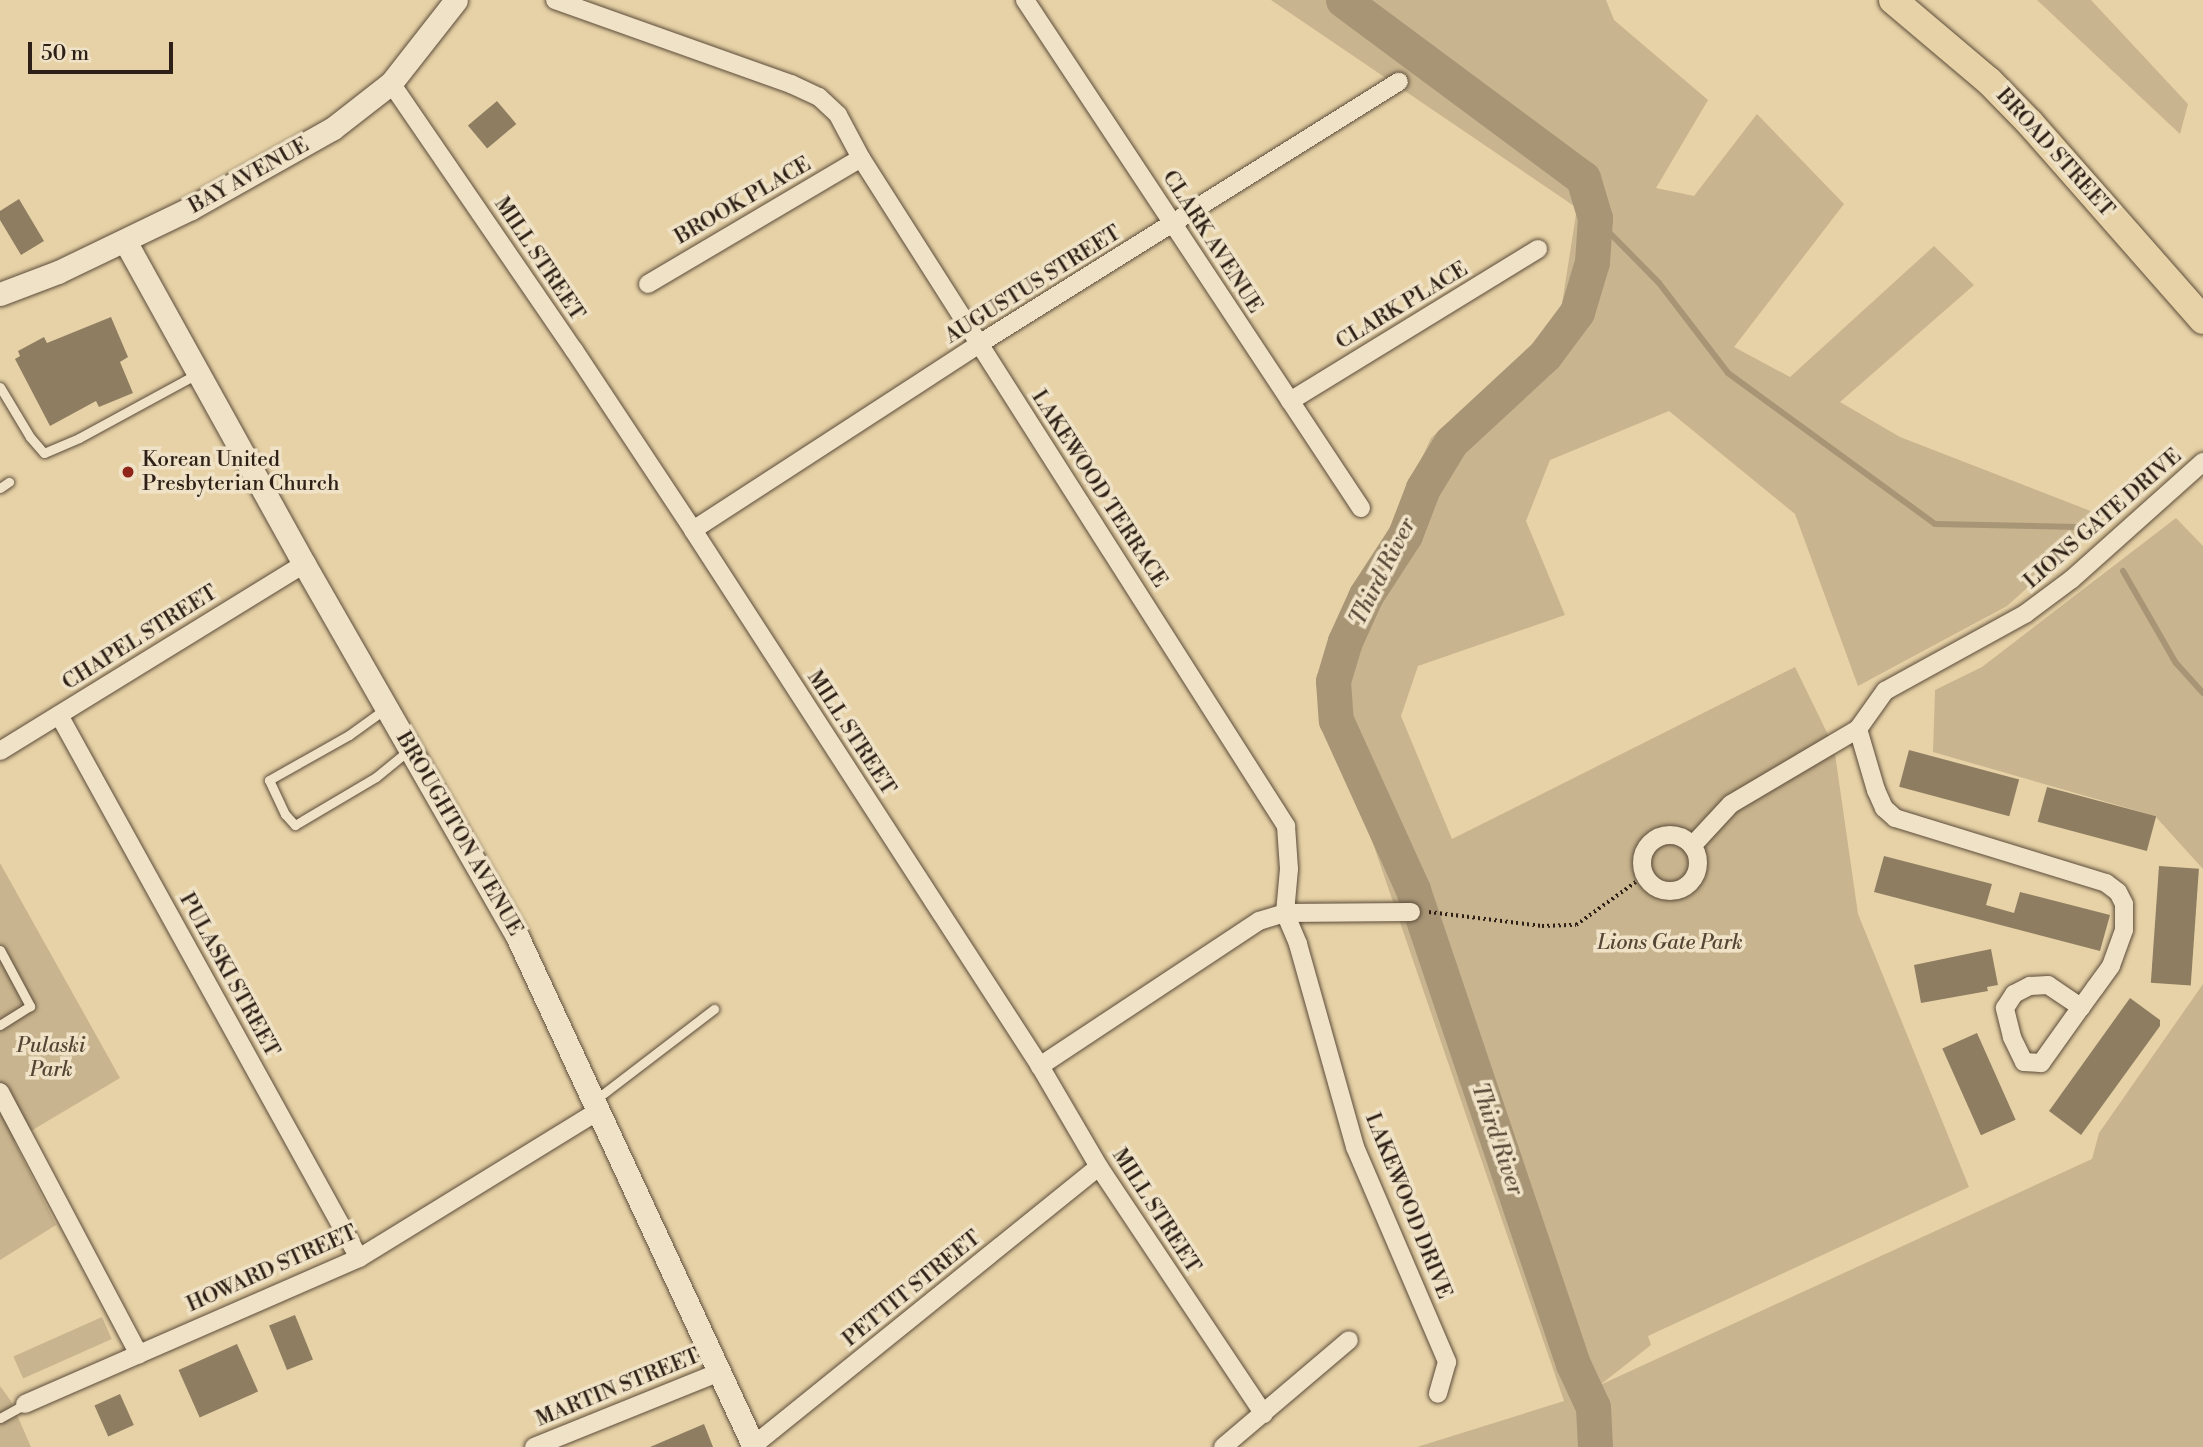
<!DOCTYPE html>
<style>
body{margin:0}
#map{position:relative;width:2203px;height:1447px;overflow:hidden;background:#e7d2a7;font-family:"Libre Bodoni",serif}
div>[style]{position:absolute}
.green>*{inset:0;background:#c8b48e;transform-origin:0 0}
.stream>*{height:6px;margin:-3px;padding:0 3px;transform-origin:3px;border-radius:3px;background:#a89576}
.river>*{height:35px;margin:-17.5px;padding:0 17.5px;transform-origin:17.5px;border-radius:17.5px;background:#a89576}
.building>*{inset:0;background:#8e7d61;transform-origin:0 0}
.path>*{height:3.5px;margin-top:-1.75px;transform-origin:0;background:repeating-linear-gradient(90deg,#2e2016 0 2px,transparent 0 5.5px)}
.roads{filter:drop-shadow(0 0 2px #5c4c3a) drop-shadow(0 0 2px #5c4c3a)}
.service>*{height:9px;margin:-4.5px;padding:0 4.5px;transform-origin:4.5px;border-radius:4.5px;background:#efe2c6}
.minor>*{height:18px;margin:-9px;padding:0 9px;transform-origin:9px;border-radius:9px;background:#efe2c6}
.minor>.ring{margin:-9px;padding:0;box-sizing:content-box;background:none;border:18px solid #efe2c6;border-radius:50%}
.tertiary>*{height:23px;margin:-11.5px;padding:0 11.5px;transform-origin:11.5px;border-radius:11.5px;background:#efe2c6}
.primary>*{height:28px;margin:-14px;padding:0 14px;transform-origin:14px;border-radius:14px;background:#e7d2a7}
.dots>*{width:19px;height:19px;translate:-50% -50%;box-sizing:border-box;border:4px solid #efe2c6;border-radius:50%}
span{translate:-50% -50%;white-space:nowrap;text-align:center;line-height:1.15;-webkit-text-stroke:7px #efe2c6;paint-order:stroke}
.street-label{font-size:21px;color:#2e2016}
.poi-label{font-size:21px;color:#2e2016}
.left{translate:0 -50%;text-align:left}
.park-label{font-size:21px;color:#544534;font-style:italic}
.water-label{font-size:23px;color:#594938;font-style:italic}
.scale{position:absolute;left:28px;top:42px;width:145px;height:32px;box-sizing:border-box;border:4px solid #2e2016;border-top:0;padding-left:9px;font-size:21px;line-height:24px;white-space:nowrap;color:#2e2016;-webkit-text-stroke:5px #efe2c6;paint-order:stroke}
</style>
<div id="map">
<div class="green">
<div style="clip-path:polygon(1271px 0,1606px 0,1614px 20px,1708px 100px,1656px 188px,1694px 196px,1757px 114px,1844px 204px,1734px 347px,1790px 377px,1934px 246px,1974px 285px,1840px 402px,1900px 437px,2106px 517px,2007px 606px,1858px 686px,1795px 514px,1669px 411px,1550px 460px,1526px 521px,1565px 615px,1418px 666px,1401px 716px,1452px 839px,1795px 667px,1834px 747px,1858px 914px,1969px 1187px,1648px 1336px,1651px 1345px,1600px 1385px,2092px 1159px,2099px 1133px,2203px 984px,2203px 1447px,1417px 1447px,1564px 1401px,1318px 683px,1431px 438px,1559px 323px,1577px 208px)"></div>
<div style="clip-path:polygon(2037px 0,2091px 0,2188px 104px,2180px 134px)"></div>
<div style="clip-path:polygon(2176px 518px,2203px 546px,2203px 869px,2155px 816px,1933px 752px,1935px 690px,1982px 667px)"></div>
<div style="clip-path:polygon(0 863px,120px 1078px,14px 1141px,56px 1225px,0 1260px)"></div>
<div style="left:102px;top:1317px;width:24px;height:97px;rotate:66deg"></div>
<div style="clip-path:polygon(0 1386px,11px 1401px,31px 1447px,0 1447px)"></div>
</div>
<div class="stream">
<div style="left:1595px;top:218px;width:91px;rotate:45.4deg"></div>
<div style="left:1659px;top:283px;width:113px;rotate:52.5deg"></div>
<div style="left:1728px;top:373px;width:256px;rotate:36.1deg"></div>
<div style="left:1935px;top:524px;width:142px;rotate:1.2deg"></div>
<div style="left:2123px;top:571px;width:106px;rotate:60.1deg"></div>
<div style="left:2176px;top:663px;width:40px;rotate:48deg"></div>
</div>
<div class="river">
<div style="left:1343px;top:0;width:299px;rotate:36.6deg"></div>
<div style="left:1583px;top:178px;width:42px;rotate:73.3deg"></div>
<div style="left:1595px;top:218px;width:44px;rotate:93.9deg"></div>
<div style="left:1592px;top:262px;width:52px;rotate:106.7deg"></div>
<div style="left:1577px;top:312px;width:54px;rotate:126.7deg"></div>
<div style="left:1545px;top:355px;width:128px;rotate:137.2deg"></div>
<div style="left:1451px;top:442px;width:54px;rotate:121.3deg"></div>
<div style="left:1423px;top:488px;width:50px;rotate:111deg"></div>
<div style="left:1405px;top:535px;width:72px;rotate:123deg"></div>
<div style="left:1366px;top:595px;width:51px;rotate:114.5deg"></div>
<div style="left:1345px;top:641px;width:42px;rotate:106.7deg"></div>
<div style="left:1333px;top:681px;width:39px;rotate:86deg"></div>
<div style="left:1336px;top:720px;width:187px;rotate:65.6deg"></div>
<div style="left:1413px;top:890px;width:500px;rotate:71.35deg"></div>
<div style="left:1573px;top:1364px;width:47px;rotate:65.1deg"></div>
<div style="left:1593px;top:1407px;width:40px;rotate:87.1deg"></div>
</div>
<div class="building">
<div style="left:497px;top:101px;width:30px;height:38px;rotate:50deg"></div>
<div style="clip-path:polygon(19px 199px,44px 241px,21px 255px,0 220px,0 211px)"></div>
<div style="clip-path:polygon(111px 317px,128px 357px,120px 362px,133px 393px,99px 407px,96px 401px,50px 426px,15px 359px,20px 356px,18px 351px,44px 337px,47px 343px)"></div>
<div style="left:1909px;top:750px;width:114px;height:38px;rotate:15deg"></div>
<div style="left:2047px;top:787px;width:113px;height:36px;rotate:15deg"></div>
<div style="clip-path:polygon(1884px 856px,1992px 884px,1986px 905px,2014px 913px,2020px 892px,2110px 915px,2100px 951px,1874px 892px)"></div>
<div style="left:2159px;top:866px;width:40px;height:117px;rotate:4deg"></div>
<div style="clip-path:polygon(1991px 949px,1998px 985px,1987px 987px,1988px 991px,1921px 1003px,1914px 965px)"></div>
<div style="clip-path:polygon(2130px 998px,2160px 1020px,2160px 1026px,2081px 1135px,2049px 1111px)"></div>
<div style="left:1977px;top:1033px;width:95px;height:38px;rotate:66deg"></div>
<div style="left:295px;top:1315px;width:48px;height:28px;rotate:68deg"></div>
<div style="left:237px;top:1344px;width:52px;height:64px;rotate:66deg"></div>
<div style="left:120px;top:1394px;width:34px;height:28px;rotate:66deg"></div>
<div style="clip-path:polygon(704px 1424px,713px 1447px,650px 1447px)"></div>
</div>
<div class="path">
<div style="left:1429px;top:912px;width:114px;rotate:7.1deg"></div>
<div style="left:1542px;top:926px;width:34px;rotate:-2deg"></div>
<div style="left:1576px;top:925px;width:84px;rotate:-35.8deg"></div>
</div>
<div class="roads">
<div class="service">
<div style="left:0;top:387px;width:58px;rotate:59deg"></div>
<div style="left:30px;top:437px;width:21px;rotate:49deg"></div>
<div style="left:44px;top:453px;width:38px;rotate:-23deg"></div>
<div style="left:79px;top:438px;width:134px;rotate:-28.5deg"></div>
<div style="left:0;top:488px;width:11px;rotate:-34deg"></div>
<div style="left:385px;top:709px;width:44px;rotate:144.2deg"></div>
<div style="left:349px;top:735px;width:92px;rotate:150.6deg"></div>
<div style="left:269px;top:780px;width:38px;rotate:65deg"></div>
<div style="left:285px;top:814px;width:15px;rotate:48deg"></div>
<div style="left:295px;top:825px;width:94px;rotate:-30.7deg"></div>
<div style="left:376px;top:777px;width:43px;rotate:-39.3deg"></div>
<div style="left:0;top:950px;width:64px;rotate:61.8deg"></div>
<div style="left:30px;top:1006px;width:36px;rotate:148deg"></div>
<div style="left:595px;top:1100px;width:150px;rotate:-37.4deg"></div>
<div style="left:0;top:1418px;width:29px;rotate:-29deg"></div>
</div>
<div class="minor">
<div style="left:555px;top:0;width:251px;rotate:19.6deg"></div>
<div style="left:791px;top:84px;width:31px;rotate:25deg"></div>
<div style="left:819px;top:97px;width:26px;rotate:43deg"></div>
<div style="left:838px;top:115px;width:49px;rotate:61.9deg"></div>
<div style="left:861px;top:158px;width:792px;rotate:57.53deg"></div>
<div style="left:1286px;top:826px;width:43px;rotate:86deg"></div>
<div style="left:1289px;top:869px;width:44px;rotate:95.2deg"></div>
<div style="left:1285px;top:913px;width:27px;rotate:163deg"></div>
<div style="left:1259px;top:921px;width:263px;rotate:146.5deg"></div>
<div style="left:1025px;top:0;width:609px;rotate:56.52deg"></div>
<div style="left:391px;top:83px;width:324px;rotate:55.6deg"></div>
<div style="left:574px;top:350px;width:216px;rotate:56.5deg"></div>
<div style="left:693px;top:530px;width:639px;rotate:57.08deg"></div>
<div style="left:1040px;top:1066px;width:117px;rotate:59.7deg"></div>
<div style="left:1099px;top:1167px;width:297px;rotate:56.3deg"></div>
<div style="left:648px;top:284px;width:247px;rotate:-30.6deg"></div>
<div style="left:1290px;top:401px;width:291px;rotate:-31.5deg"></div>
<div style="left:693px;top:530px;width:341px;rotate:-33deg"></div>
<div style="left:979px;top:344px;width:495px;rotate:-32deg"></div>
<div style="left:59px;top:715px;width:620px;rotate:61.08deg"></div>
<div style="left:1858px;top:729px;width:64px;rotate:73.6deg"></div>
<div style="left:1876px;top:790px;width:20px;rotate:66deg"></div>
<div style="left:1884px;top:808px;width:15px;rotate:42deg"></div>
<div style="left:1895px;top:818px;width:221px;rotate:17.1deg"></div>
<div style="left:2106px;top:883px;width:15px;rotate:37deg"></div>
<div style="left:2118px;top:892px;width:13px;rotate:63deg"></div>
<div style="left:2124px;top:904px;width:26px;rotate:90deg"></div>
<div style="left:2124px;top:930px;width:38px;rotate:110deg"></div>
<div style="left:2111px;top:966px;width:27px;rotate:126deg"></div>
<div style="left:2095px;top:988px;width:24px;rotate:126deg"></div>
<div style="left:2081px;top:1007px;width:69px;rotate:125.5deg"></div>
<div style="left:2041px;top:1063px;width:17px;rotate:-177deg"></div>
<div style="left:2024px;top:1062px;width:28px;rotate:-116deg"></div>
<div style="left:2012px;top:1037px;width:30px;rotate:-104deg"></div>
<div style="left:2005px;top:1008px;width:17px;rotate:-57deg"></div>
<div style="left:2014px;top:994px;width:18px;rotate:-27deg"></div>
<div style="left:2030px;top:986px;width:18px;rotate:-3deg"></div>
<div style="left:2048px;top:985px;width:40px;rotate:34deg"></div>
<div style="left:0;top:751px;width:357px;rotate:-31.6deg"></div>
<div class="ring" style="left:1642px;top:835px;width:38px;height:38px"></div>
<div style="left:1692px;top:846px;width:57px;rotate:-47.1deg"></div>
<div style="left:1731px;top:804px;width:147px;rotate:-30.6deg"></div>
<div style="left:1858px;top:729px;width:47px;rotate:-54.6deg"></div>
<div style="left:1885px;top:691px;width:160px;rotate:-28.8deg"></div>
<div style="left:2025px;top:614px;width:59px;rotate:-36.7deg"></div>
<div style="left:2072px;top:579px;width:176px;rotate:-41.8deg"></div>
<div style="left:1411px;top:912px;width:126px;rotate:179.5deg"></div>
<div style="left:1285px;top:913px;width:34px;rotate:67deg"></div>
<div style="left:1298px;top:944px;width:211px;rotate:74.3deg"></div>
<div style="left:1355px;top:1147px;width:234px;rotate:66.8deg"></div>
<div style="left:1447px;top:1362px;width:33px;rotate:106deg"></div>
<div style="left:0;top:1092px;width:297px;rotate:62.1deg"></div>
<div style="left:25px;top:1404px;width:365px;rotate:-23.6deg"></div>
<div style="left:359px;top:1258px;width:281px;rotate:-31.6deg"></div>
<div style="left:754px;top:1445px;width:443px;rotate:-38.9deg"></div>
<div style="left:534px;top:1447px;width:201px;rotate:-22deg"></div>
<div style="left:1223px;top:1447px;width:165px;rotate:-40.3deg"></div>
</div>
<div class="tertiary">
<div style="left:125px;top:241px;width:369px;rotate:61deg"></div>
<div style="left:304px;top:564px;width:429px;rotate:60.2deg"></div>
<div style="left:517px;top:936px;width:563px;rotate:65.12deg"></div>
<div style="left:0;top:294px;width:62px;rotate:-20.8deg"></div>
<div style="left:58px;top:272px;width:148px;rotate:-25.7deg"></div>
<div style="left:191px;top:208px;width:162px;rotate:-29.3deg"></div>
<div style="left:332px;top:129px;width:75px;rotate:-37.9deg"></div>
<div style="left:391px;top:83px;width:105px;rotate:-51.9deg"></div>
</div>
<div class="primary">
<div style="left:1893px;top:0;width:126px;rotate:40.2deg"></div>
<div style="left:1989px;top:81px;width:59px;rotate:45.7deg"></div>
<div style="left:2030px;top:123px;width:262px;rotate:48.7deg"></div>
</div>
</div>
<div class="dots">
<div style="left:128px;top:472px;background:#8f2418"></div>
</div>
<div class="street-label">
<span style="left:2055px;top:153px;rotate:48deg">BROAD STREET</span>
<span style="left:249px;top:176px;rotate:-29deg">BAY AVENUE</span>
<span style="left:743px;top:201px;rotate:-30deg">BROOK PLACE</span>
<span style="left:1212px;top:242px;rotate:57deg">CLARK AVENUE</span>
<span style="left:539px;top:259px;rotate:56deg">MILL STREET</span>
<span style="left:1033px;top:285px;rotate:-32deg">AUGUSTUS STREET</span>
<span style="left:1402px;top:306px;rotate:-31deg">CLARK PLACE</span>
<span style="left:1099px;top:489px;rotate:57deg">LAKEWOOD TERRACE</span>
<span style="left:2103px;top:519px;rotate:-41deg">LIONS GATE DRIVE</span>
<span style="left:140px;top:638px;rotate:-32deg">CHAPEL STREET</span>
<span style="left:851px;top:733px;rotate:57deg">MILL STREET</span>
<span style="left:459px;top:834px;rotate:60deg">BROUGHTON AVENUE</span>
<span style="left:229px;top:975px;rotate:61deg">PULASKI STREET</span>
<span style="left:1408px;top:1206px;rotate:68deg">LAKEWOOD DRIVE</span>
<span style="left:1156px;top:1211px;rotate:57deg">MILL STREET</span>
<span style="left:272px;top:1269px;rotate:-24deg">HOWARD STREET</span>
<span style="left:912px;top:1289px;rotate:-39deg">PETTIT STREET</span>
<span style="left:618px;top:1388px;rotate:-22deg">MARTIN STREET</span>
</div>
<div class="poi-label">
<span class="left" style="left:142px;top:472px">Korean United<br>Presbyterian Church</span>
</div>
<div class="park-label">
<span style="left:1670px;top:943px">Lions Gate Park</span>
<span style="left:51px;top:1058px">Pulaski<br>Park</span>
</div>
<div class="water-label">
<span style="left:1383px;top:572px;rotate:-63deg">Third River</span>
<span style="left:1497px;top:1139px;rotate:71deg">Third River</span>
</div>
<div class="scale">50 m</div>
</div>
